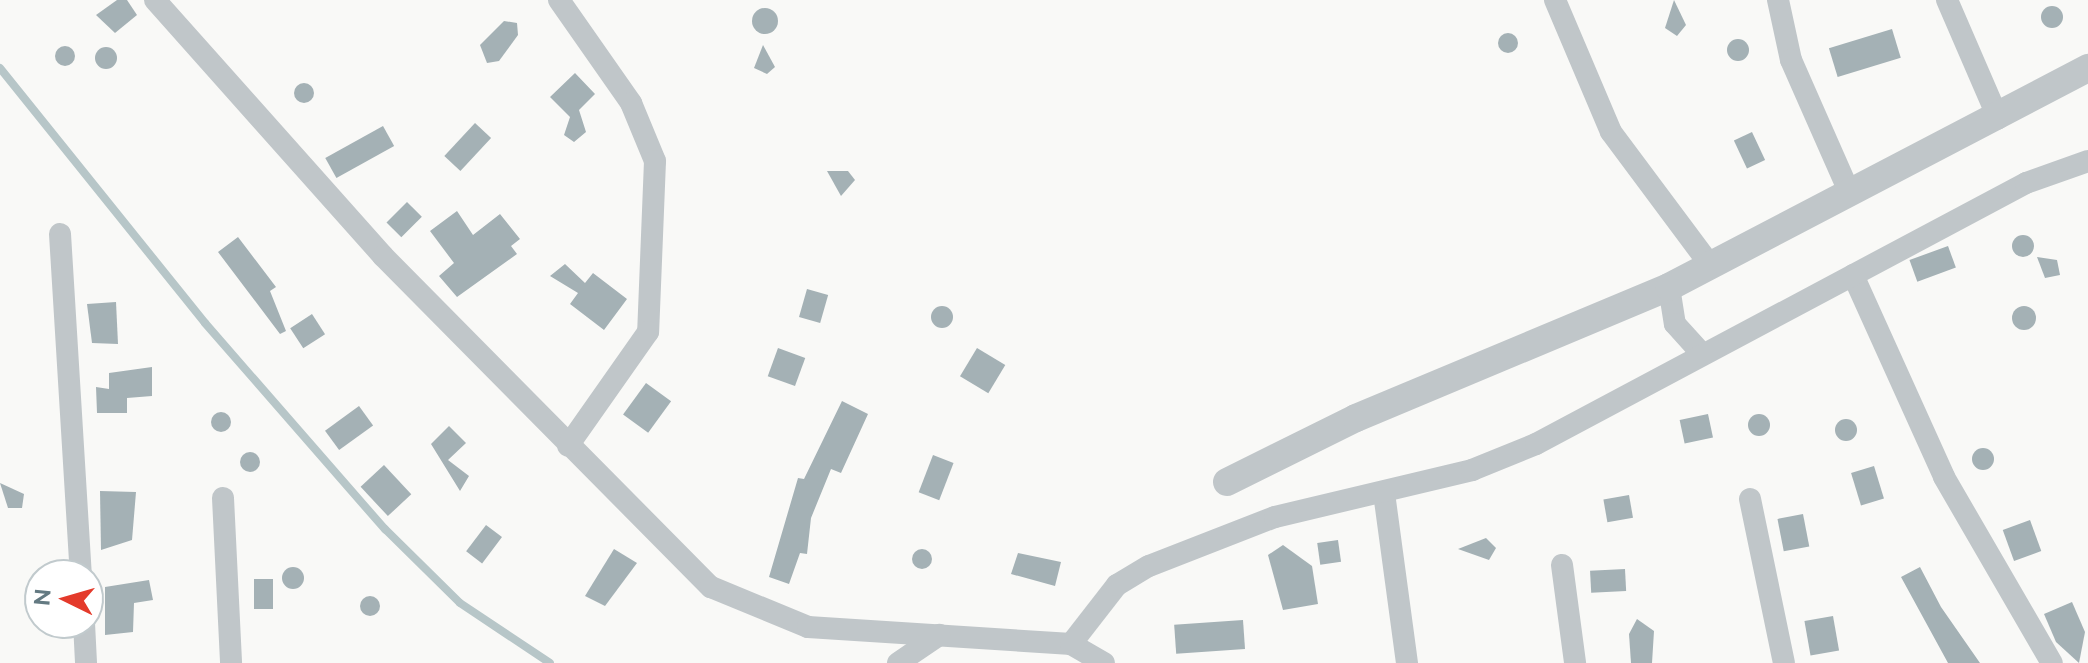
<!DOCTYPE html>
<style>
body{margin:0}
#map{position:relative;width:2088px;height:663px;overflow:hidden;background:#f9f9f7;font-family:Raleway,sans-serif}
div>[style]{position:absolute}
.stream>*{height:8px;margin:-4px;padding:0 4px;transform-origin:4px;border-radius:4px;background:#b7c6c8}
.building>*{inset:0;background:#a4b1b5;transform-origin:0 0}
.round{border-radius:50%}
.minor>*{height:22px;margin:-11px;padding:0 11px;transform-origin:11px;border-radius:11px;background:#c0c6c9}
.tertiary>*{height:28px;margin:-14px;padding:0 14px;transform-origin:14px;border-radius:14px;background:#c0c6c9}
span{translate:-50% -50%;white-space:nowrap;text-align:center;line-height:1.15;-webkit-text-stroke:8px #fff;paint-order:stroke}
.north{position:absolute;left:24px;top:559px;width:80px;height:80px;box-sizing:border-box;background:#fff;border:2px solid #c1cacd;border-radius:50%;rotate:275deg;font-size:22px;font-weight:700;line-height:32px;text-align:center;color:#647a82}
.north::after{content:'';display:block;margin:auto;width:28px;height:36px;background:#e43a2b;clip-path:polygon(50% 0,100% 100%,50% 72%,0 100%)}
</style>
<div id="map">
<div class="stream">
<div style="left:0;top:68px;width:327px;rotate:51.2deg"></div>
<div style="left:205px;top:323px;width:274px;rotate:48.9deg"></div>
<div style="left:385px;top:529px;width:105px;rotate:44.6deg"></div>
<div style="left:460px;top:603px;width:108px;rotate:33.7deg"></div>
</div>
<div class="building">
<div style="clip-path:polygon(117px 0,127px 0,137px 15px,115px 33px,96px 15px)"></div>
<div style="clip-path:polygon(1674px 0,1686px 25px,1677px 36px,1665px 28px)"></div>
<div class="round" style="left:2041px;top:6px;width:22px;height:22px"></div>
<div class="round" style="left:752px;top:8px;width:26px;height:26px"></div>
<div style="clip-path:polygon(504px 21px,517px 23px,518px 35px,499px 61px,487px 63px,480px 45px)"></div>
<div style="left:1892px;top:29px;width:30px;height:66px;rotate:73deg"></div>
<div class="round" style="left:1498px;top:33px;width:20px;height:20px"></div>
<div class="round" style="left:1727px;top:39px;width:22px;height:22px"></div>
<div style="clip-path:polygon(763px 45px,775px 67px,767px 74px,754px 68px)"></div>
<div class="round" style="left:55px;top:46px;width:20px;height:20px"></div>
<div class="round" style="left:95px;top:47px;width:22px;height:22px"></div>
<div style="clip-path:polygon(575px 73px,595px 94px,579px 110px,586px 132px,574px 142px,564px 135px,570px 117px,550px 97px)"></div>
<div class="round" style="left:294px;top:83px;width:20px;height:20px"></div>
<div style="left:475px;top:123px;width:22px;height:45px;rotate:43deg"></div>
<div style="left:383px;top:126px;width:23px;height:66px;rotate:61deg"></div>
<div style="left:1752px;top:132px;width:31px;height:20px;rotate:65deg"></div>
<div style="clip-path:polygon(827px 171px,848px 171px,855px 180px,841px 196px)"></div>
<div style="left:407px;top:202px;width:21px;height:29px;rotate:45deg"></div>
<div style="clip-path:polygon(457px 211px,473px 235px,500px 214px,520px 239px,511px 246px,517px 254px,457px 297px,439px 276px,454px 263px,430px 231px)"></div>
<div class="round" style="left:2012px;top:235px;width:22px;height:22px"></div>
<div style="clip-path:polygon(238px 237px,276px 287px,270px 291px,286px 331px,280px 334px,218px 252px)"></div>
<div style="left:1948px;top:246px;width:23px;height:41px;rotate:70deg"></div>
<div style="clip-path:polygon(2037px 257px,2057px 260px,2060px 275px,2045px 278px)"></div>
<div style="clip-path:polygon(565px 264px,585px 283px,593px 273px,627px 299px,604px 330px,570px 304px,578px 293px,550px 276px)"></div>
<div style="left:807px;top:289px;width:22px;height:29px;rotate:16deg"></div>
<div style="clip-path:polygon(116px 302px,118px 344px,92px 343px,87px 304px)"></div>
<div class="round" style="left:931px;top:306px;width:22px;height:22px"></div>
<div class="round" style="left:2012px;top:306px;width:24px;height:24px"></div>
<div style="left:312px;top:314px;width:24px;height:26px;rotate:57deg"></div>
<div style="left:778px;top:348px;width:29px;height:30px;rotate:20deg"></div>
<div style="left:977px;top:348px;width:33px;height:33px;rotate:31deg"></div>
<div style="clip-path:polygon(152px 367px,152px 396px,127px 398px,127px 413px,97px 413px,96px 387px,109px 389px,109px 373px)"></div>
<div style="left:646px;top:383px;width:31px;height:39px;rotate:36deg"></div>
<div style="clip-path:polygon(842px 401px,868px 414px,841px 473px,831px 469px,811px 518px,807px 554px,800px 553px,789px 584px,769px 577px,798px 478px,804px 479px)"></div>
<div style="left:359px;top:406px;width:24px;height:42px;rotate:54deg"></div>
<div class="round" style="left:211px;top:412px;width:20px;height:20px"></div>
<div class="round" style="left:1748px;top:414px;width:22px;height:22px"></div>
<div style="left:1708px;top:414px;width:24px;height:29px;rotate:78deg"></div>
<div class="round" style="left:1835px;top:419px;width:22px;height:22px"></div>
<div style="clip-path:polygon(449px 426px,466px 443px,448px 460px,469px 476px,460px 491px,431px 444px)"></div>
<div class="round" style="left:1972px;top:448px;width:22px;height:22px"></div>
<div class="round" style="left:240px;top:452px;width:20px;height:20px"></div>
<div style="left:933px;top:455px;width:22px;height:40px;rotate:21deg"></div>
<div style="left:384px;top:465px;width:40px;height:32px;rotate:47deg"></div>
<div style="left:1874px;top:466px;width:34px;height:24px;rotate:73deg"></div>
<div style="clip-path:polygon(0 483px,24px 494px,22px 508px,8px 508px)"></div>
<div style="clip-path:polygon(100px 491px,136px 492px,132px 540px,101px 550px)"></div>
<div style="left:1629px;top:495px;width:23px;height:26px;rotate:80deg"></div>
<div style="left:1803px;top:514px;width:33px;height:26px;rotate:79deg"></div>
<div style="left:2030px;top:520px;width:33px;height:29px;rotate:70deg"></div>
<div style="left:486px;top:525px;width:20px;height:33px;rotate:37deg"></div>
<div style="clip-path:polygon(1486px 538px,1496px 548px,1489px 560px,1458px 549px)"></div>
<div style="left:1338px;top:540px;width:22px;height:21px;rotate:82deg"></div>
<div style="clip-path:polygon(1283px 545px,1312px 566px,1318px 604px,1283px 610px,1268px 555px)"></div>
<div style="clip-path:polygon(614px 549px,637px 563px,605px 606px,585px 596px)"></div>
<div class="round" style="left:912px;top:549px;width:20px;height:20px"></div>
<div style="clip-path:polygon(1018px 553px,1061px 562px,1055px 586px,1011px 574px)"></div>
<div style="clip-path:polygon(1920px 567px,1941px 607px,1980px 663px,1948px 663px,1901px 577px)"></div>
<div class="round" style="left:282px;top:567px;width:22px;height:22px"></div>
<div style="left:1625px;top:569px;width:22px;height:35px;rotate:87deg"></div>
<div style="left:254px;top:579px;width:19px;height:30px"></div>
<div style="clip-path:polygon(149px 580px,153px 600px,134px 603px,133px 632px,105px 635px,105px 587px)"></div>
<div class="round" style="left:360px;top:596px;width:20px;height:20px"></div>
<div style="clip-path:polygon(2072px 602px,2085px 632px,2079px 663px,2056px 642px,2044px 614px)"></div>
<div style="left:1833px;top:616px;width:35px;height:29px;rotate:80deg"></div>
<div style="clip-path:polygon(1637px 619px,1654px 631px,1652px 663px,1631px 663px,1629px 634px)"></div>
<div style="left:1243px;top:620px;width:29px;height:69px;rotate:86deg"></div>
</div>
<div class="minor">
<div style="left:155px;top:0;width:343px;rotate:48.3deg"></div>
<div style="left:383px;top:256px;width:466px;rotate:45.3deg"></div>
<div style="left:711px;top:587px;width:105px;rotate:22.4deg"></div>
<div style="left:808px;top:627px;width:264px;rotate:3.7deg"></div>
<div style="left:1071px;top:644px;width:38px;rotate:30deg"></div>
<div style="left:559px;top:0;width:126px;rotate:55deg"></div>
<div style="left:631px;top:103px;width:63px;rotate:67.5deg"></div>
<div style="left:655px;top:161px;width:171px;rotate:92.3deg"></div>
<div style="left:648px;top:332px;width:139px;rotate:125.1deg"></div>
<div style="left:1555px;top:0;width:143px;rotate:67deg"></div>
<div style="left:1611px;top:132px;width:167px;rotate:53.3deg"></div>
<div style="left:1778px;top:0;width:61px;rotate:77.8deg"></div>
<div style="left:1791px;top:60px;width:146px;rotate:66.2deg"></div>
<div style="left:1947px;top:0;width:129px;rotate:66.6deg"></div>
<div style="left:60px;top:234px;width:342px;rotate:86.5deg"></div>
<div style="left:1853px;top:275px;width:222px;rotate:65.7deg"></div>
<div style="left:1944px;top:477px;width:215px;rotate:59.9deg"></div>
<div style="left:1669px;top:287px;width:37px;rotate:81deg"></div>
<div style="left:1675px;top:324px;width:40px;rotate:48deg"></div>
<div style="left:1384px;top:493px;width:172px;rotate:82.3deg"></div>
<div style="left:223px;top:498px;width:165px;rotate:87.2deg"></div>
<div style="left:1750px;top:499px;width:167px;rotate:78.3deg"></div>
<div style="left:1562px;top:565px;width:99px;rotate:82.4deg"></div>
<div style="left:84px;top:623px;width:40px;rotate:87.1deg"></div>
<div style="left:1071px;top:644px;width:75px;rotate:-52.1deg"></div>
<div style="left:1117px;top:585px;width:37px;rotate:-31deg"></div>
<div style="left:1149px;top:566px;width:135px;rotate:-21.3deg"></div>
<div style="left:1275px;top:517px;width:203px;rotate:-13.4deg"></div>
<div style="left:1472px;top:470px;width:69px;rotate:-22.1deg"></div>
<div style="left:1536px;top:444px;width:555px;rotate:-28.04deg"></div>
<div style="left:2026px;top:183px;width:66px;rotate:-19.5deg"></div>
<div style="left:898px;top:663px;width:50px;rotate:-34.3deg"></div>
</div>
<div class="tertiary">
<div style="left:1227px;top:482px;width:144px;rotate:-26.4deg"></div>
<div style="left:1356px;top:418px;width:339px;rotate:-22.7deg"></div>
<div style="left:1669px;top:287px;width:473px;rotate:-27.6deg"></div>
</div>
<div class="north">N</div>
</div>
